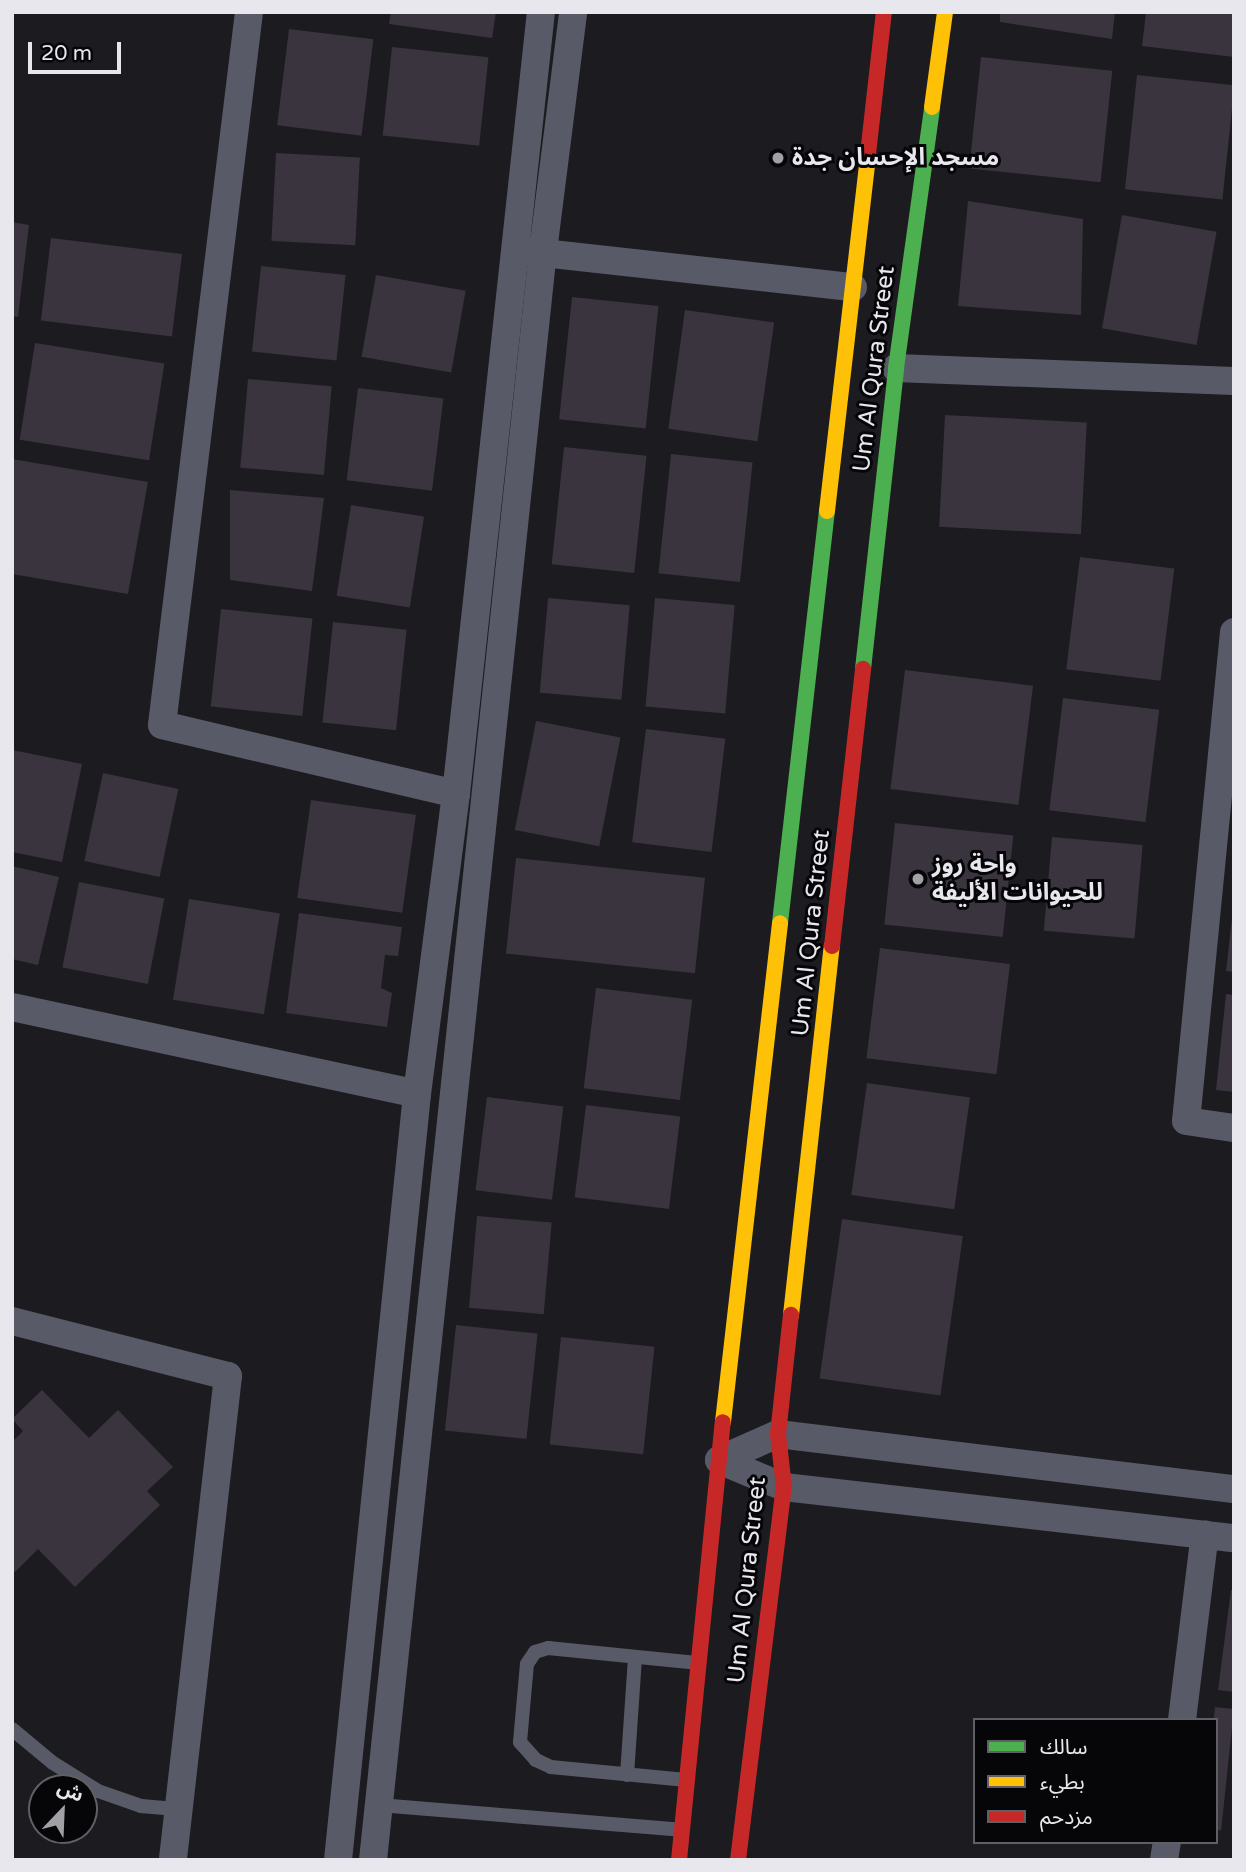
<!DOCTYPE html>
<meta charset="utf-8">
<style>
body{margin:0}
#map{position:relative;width:1246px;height:1872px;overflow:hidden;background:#1c1b20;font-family:"Varela Round","Noto Sans Arabic",sans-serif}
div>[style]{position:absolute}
.building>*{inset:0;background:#39343d;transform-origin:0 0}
.lane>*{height:14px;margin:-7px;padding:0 7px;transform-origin:7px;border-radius:7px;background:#585b67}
.street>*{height:28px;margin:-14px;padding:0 14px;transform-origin:14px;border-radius:14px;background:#585b67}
.fast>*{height:16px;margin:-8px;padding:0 8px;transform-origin:8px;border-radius:8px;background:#4caf50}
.slow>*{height:16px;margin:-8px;padding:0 8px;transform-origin:8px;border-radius:8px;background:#ffc107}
.jam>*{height:16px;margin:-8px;padding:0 8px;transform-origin:8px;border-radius:8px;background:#c62828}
.dots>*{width:19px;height:19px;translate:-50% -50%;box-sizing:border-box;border:4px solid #060608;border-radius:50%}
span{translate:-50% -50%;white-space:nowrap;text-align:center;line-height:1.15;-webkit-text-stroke:6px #060608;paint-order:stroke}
.poi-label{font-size:24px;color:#e8e7ed;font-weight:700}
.left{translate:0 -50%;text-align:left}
.street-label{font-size:24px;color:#e8e7ed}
.frame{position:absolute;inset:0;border:14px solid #e8e7ed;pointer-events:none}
.legend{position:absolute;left:973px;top:1718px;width:245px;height:126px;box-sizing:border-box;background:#060608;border:2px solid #606064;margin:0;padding:9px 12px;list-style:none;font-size:21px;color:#e8e7ed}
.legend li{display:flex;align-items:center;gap:14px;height:35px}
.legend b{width:35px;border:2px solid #606064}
.north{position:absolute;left:28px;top:1774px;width:70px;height:70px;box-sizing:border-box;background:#060608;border:2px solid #606064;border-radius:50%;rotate:23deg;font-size:19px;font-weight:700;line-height:28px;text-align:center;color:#e8e7ed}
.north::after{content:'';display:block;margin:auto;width:24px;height:32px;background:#a1a0a5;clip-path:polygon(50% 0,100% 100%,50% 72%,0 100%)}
.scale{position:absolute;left:28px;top:42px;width:93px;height:32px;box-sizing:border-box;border:4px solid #e8e7ed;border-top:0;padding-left:9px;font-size:21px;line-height:24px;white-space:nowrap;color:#e8e7ed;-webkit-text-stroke:5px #060608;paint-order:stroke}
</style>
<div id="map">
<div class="building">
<div style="clip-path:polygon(391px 12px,496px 12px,492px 38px,389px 24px)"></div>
<div style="clip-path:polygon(1000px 12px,1115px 12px,1112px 39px,1000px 22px)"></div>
<div style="clip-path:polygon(1146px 12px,1234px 12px,1234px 57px,1142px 46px)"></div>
<div style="left:289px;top:29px;width:85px;height:97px;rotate:7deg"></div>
<div style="left:392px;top:47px;width:97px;height:89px;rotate:6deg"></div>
<div style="left:981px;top:57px;width:132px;height:112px;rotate:6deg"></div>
<div style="left:1137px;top:75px;width:98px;height:115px;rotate:6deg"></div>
<div style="left:276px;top:153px;width:84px;height:88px;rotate:3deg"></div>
<div style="clip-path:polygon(968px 201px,1083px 219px,1081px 315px,958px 306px)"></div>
<div style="left:1122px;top:215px;width:96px;height:115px;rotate:10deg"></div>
<div style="clip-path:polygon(12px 222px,29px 225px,18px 317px,12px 316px)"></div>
<div style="left:51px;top:238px;width:132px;height:83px;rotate:7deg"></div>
<div style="left:261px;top:266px;width:85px;height:86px;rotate:6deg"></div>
<div style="left:376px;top:275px;width:91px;height:83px;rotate:10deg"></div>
<div style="left:572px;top:297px;width:87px;height:123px;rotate:6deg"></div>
<div style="left:685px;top:310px;width:90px;height:120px;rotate:8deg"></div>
<div style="left:35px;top:343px;width:131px;height:98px;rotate:9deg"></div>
<div style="left:248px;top:379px;width:84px;height:89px;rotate:5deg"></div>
<div style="left:358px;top:388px;width:86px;height:93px;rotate:7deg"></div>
<div style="left:945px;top:415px;width:142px;height:112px;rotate:3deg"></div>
<div style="left:564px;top:447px;width:83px;height:118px;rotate:6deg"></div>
<div style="left:671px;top:454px;width:82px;height:120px;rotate:6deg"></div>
<div style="clip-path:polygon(12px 459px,148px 482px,128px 594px,12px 574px)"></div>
<div style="clip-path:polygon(230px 490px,324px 498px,312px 591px,230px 580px)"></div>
<div style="left:351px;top:505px;width:74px;height:92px;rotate:9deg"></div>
<div style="left:1080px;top:557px;width:95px;height:113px;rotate:7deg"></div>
<div style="left:548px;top:598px;width:82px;height:95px;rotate:5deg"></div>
<div style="left:655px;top:598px;width:80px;height:109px;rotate:5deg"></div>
<div style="left:221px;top:609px;width:92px;height:98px;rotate:6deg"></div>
<div style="left:333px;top:622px;width:74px;height:101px;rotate:6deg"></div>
<div style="left:905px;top:670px;width:129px;height:120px;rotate:7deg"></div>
<div style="left:1063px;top:698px;width:97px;height:113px;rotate:7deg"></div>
<div style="left:536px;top:721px;width:86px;height:111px;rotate:11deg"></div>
<div style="left:646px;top:729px;width:80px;height:114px;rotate:7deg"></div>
<div style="clip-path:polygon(12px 750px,82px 764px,62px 862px,12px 852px)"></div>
<div style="left:103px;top:773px;width:77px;height:90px;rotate:12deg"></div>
<div style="left:311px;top:800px;width:106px;height:99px;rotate:8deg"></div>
<div style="left:895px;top:823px;width:119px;height:102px;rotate:6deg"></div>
<div style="left:1052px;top:837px;width:91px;height:94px;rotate:5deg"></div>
<div style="left:516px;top:858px;width:190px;height:96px;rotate:6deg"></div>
<div style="clip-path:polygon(12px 866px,59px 877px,38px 965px,12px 959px)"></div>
<div style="left:79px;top:882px;width:87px;height:87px;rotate:11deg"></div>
<div style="left:189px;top:899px;width:92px;height:102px;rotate:9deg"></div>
<div style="clip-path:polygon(299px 913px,402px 927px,398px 956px,385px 955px,381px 988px,392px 993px,387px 1027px,286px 1013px)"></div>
<div style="clip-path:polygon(1232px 918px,1234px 918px,1234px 972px,1226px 971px)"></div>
<div style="left:880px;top:948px;width:131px;height:111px;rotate:7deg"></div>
<div style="left:596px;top:988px;width:97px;height:101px;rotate:7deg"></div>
<div style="clip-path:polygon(1226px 994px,1234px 995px,1234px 1092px,1216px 1090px)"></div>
<div style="left:867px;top:1083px;width:104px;height:113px;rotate:8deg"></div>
<div style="left:487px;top:1097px;width:77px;height:94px;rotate:7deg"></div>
<div style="left:586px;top:1105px;width:95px;height:93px;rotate:7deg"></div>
<div style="left:477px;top:1216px;width:75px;height:92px;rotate:5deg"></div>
<div style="left:842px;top:1219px;width:122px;height:161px;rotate:8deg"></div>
<div style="left:456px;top:1325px;width:82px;height:106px;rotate:6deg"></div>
<div style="left:561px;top:1337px;width:94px;height:108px;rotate:6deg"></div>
<div style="clip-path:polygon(42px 1390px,89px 1438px,118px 1410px,173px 1467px,147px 1491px,160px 1505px,75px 1587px,38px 1549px,15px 1572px,12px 1569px,12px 1442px,23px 1431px,12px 1419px)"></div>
<div style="clip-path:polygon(1231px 1590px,1234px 1590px,1234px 1692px,1218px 1690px)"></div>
<div style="left:1215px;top:1707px;width:19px;height:122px;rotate:6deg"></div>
</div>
<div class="lane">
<div style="left:12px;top:1729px;width:53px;rotate:39.7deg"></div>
<div style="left:53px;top:1763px;width:53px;rotate:31.9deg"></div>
<div style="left:98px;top:1791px;width:46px;rotate:19.2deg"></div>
<div style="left:141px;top:1806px;width:38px;rotate:5deg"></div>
<div style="left:627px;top:1775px;width:118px;rotate:-86.1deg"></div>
<div style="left:686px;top:1780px;width:136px;rotate:-174.5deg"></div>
<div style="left:551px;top:1767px;width:17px;rotate:-155deg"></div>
<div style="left:536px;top:1760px;width:24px;rotate:-132deg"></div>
<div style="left:520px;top:1742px;width:78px;rotate:-84.9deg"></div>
<div style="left:527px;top:1664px;width:14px;rotate:-56deg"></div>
<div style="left:535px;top:1652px;width:14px;rotate:-17deg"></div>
<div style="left:548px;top:1648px;width:152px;rotate:5.7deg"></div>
<div style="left:379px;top:1805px;width:303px;rotate:4.7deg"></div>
</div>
<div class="street">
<div style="left:249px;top:12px;width:718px;rotate:96.96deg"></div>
<div style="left:162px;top:725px;width:302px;rotate:13.2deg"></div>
<div style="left:525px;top:251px;width:330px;rotate:6.3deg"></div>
<div style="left:896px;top:368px;width:338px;rotate:2.2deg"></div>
<div style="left:1234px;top:632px;width:491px;rotate:95.6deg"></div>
<div style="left:1186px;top:1121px;width:49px;rotate:8.3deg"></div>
<div style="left:12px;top:1007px;width:414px;rotate:12.1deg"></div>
<div style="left:12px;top:1321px;width:223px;rotate:14.3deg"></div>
<div style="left:228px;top:1376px;width:487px;rotate:96.5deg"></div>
<div style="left:719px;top:1460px;width:64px;rotate:-23.8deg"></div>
<div style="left:778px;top:1434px;width:459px;rotate:6.9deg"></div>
<div style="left:719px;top:1460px;width:70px;rotate:22.6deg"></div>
<div style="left:784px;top:1487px;width:453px;rotate:6.5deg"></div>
<div style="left:1182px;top:1720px;width:187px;rotate:-83deg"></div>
<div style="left:338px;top:1860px;width:770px;rotate:-84.11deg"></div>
<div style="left:417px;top:1094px;width:303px;rotate:-82.6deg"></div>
<div style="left:456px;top:794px;width:787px;rotate:-83.8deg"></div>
<div style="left:373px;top:1860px;width:1618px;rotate:-83.97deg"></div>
<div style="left:543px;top:251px;width:241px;rotate:-82.8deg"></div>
<div style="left:1164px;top:1860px;width:18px;rotate:-81deg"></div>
</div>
<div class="fast">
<div style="left:863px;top:669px;width:303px;rotate:-83.7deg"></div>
<div style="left:896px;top:368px;width:263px;rotate:-82.1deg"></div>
<div style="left:780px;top:923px;width:415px;rotate:-83.5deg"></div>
</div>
<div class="slow">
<div style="left:932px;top:107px;width:96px;rotate:-82.2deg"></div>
<div style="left:827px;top:511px;width:359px;rotate:-83.4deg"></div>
<div style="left:791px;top:1315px;width:371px;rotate:-83.7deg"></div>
<div style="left:723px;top:1422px;width:502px;rotate:-83.48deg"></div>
</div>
<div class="jam">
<div style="left:868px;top:154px;width:143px;rotate:-83.6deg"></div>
<div style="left:832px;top:946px;width:279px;rotate:-83.6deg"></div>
<div style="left:679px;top:1860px;width:440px;rotate:-84.3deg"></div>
<div style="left:738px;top:1860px;width:376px;rotate:-83deg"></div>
<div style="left:784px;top:1487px;width:53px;rotate:-96.5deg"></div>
<div style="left:778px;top:1434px;width:120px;rotate:-83.8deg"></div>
</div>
<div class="dots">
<div style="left:778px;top:158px;background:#a1a0a5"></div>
<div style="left:918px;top:879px;background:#a1a0a5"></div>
</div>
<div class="poi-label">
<span class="left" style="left:792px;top:158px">مسجد الإحسان جدة</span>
<span class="left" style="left:932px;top:879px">واحة روز<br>للحيوانات الأليفة</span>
</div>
<div class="street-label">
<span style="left:874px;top:369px;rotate:-83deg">Um Al Qura Street</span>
<span style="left:811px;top:933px;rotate:-84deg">Um Al Qura Street</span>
<span style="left:747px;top:1580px;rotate:-84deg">Um Al Qura Street</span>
</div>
<div class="frame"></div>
<ul class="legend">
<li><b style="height:9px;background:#4caf50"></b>سالك</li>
<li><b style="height:9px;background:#ffc107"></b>بطيء</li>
<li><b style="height:9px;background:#c62828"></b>مزدحم</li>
</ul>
<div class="north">ش</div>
<div class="scale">20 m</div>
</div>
